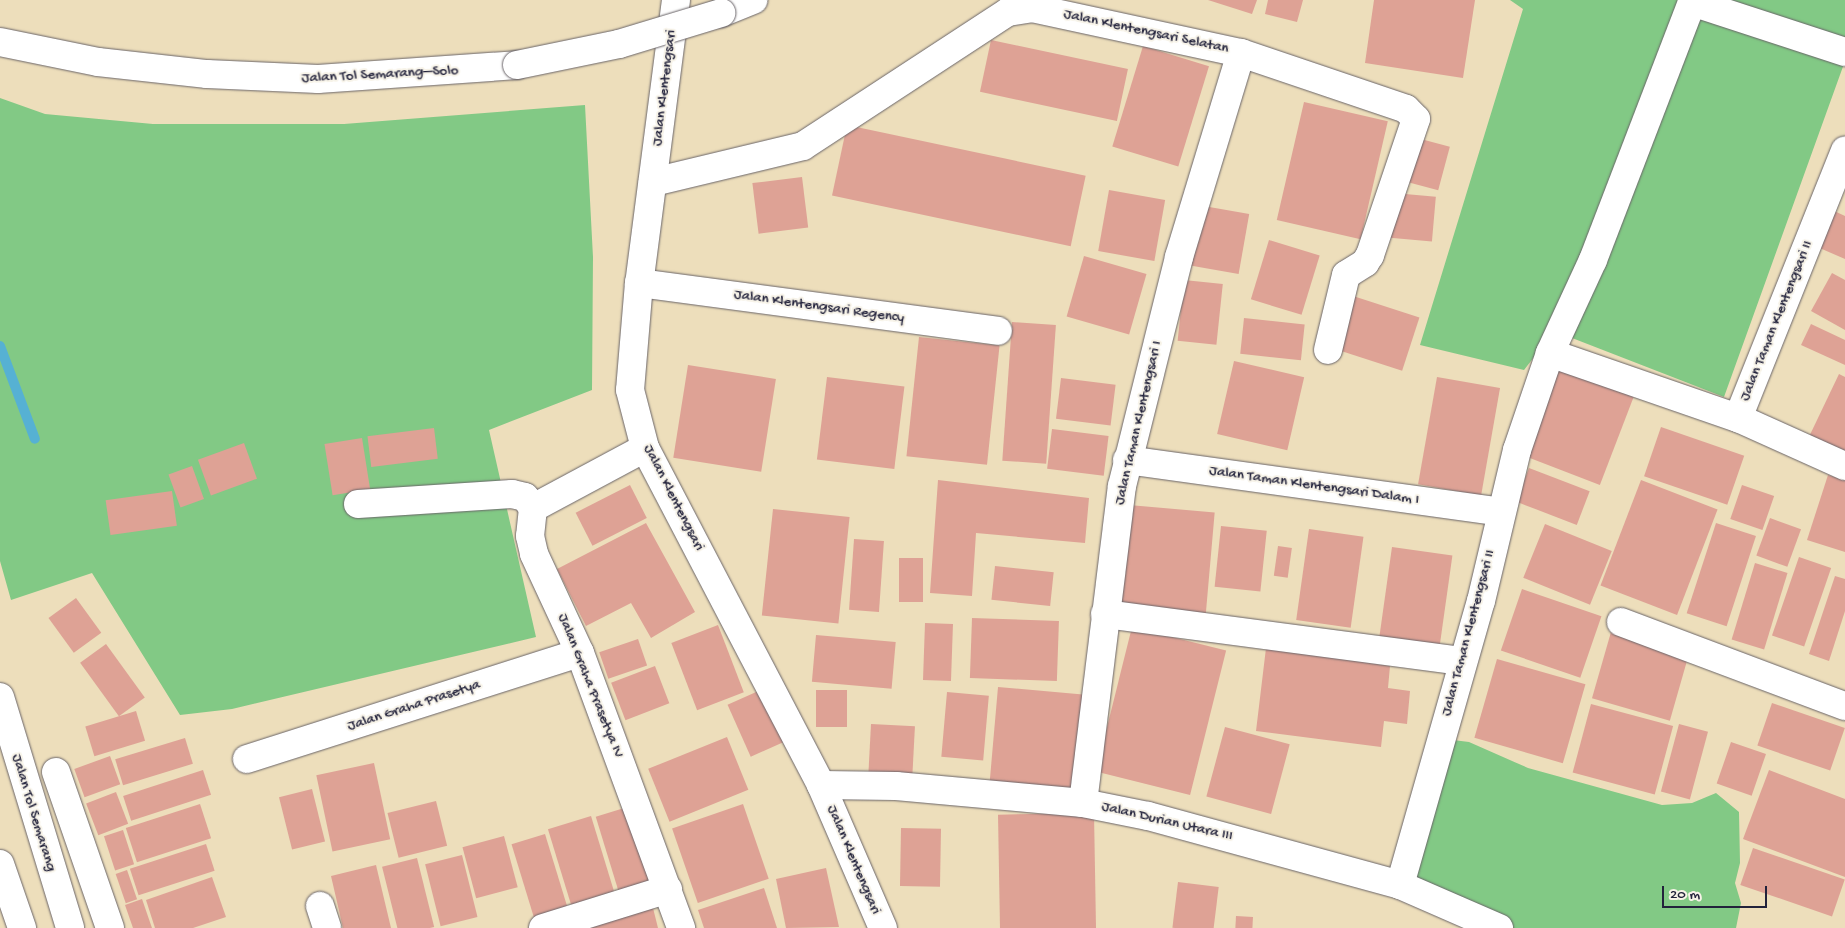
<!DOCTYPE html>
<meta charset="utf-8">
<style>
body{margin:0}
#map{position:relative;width:1845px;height:928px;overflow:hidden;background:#eddebb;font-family:"Gochi Hand",sans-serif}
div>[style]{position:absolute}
.green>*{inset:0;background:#82c985}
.stream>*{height:10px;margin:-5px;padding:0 5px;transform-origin:5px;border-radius:5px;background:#56b1d3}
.building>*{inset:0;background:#dea295;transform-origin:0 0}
.roads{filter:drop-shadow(0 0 1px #696468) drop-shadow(0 0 1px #696468)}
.street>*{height:28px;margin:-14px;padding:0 14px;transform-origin:14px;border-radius:14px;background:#fff}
.highway>*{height:28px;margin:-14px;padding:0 14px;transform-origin:14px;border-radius:14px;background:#fff}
.bridges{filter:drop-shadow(0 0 1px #696468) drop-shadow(0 0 1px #696468)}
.highway-bridge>*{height:28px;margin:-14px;padding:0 14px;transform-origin:14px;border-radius:14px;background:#fff}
span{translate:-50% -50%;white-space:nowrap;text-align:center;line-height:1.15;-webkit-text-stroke:4px #f7f3e8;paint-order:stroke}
.street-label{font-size:15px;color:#22223b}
.scale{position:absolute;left:1662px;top:886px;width:105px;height:22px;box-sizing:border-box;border:2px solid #22223b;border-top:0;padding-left:6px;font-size:15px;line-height:18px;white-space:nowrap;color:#22223b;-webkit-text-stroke:4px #f7f3e8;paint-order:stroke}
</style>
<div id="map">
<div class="green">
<div style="clip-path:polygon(1510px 0,1845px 0,1845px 61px,1724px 397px,1554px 331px,1524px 370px,1420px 345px,1523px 9px)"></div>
<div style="clip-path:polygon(0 98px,45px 114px,153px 124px,344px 124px,585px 105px,593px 257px,592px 390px,489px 430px,536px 637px,232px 709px,180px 715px,92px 573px,11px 600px,0 561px)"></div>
<div style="clip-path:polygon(1453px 740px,1469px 742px,1528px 768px,1662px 805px,1692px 803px,1716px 793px,1739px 812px,1740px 863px,1735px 883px,1741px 903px,1736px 928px,1507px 928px,1398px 885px)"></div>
</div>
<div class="stream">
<div style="left:0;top:346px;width:99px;rotate:69.4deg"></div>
</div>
<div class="building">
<div style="clip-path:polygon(1208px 0,1257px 0,1252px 14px)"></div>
<div style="clip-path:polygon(1268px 0,1303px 0,1297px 22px,1265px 14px)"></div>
<div style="clip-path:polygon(1374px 0,1475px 0,1463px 78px,1365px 63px)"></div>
<div style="left:991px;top:40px;width:140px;height:53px;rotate:12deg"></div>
<div style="left:1143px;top:46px;width:69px;height:105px;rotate:17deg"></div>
<div style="left:1304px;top:102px;width:86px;height:121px;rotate:13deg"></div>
<div style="left:847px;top:125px;width:244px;height:72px;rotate:12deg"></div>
<div style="left:1417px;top:138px;width:34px;height:45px;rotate:15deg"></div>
<div style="left:802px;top:177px;width:51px;height:50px;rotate:83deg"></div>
<div style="left:1109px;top:190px;width:57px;height:62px;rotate:10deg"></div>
<div style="left:1394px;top:193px;width:42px;height:45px;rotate:5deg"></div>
<div style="left:1198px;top:205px;width:52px;height:61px;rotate:10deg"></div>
<div style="clip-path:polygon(1830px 209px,1845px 216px,1845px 259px,1815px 246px)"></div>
<div style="left:1269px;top:240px;width:53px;height:62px;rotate:17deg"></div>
<div style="left:1084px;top:256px;width:65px;height:63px;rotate:16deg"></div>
<div style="clip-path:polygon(1832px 273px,1845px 280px,1845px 330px,1811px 311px)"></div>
<div style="left:1184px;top:280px;width:39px;height:61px;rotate:6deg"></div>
<div style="left:1350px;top:295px;width:73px;height:56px;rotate:18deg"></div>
<div style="left:1244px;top:318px;width:61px;height:36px;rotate:6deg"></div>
<div style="left:1012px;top:322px;width:44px;height:139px;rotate:4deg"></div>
<div style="clip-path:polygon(1811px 324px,1845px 340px,1845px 365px,1801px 345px)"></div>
<div style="left:919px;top:337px;width:81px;height:120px;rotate:6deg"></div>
<div style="left:1234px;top:361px;width:72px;height:75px;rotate:13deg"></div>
<div style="left:1556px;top:362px;width:85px;height:99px;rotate:21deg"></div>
<div style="left:688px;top:365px;width:89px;height:94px;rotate:9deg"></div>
<div style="clip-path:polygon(1839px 374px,1845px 377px,1845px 459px,1807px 441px)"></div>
<div style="left:827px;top:377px;width:78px;height:83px;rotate:7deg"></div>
<div style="left:1437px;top:377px;width:64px;height:109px;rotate:10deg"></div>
<div style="left:1061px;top:378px;width:55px;height:41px;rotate:7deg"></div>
<div style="left:1661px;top:427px;width:88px;height:52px;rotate:19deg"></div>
<div style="left:434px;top:428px;width:31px;height:67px;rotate:83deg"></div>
<div style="left:1052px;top:429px;width:57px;height:40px;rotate:7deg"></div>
<div style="left:362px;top:438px;width:52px;height:38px;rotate:81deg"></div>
<div style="left:244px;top:443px;width:38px;height:49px;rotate:70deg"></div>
<div style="left:192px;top:466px;width:35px;height:25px;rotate:70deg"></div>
<div style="left:1529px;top:468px;width:65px;height:36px;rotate:21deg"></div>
<div style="clip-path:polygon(1828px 475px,1845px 480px,1845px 552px,1807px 540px)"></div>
<div style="clip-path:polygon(938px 480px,1089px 498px,1085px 543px,976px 533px,972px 596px,930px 593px)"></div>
<div style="left:1641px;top:480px;width:82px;height:113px;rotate:21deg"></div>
<div style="left:630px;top:485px;width:37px;height:61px;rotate:63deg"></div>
<div style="left:1742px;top:485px;width:34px;height:36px;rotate:19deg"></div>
<div style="left:172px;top:491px;width:35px;height:67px;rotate:82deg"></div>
<div style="left:1129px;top:505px;width:86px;height:101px;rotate:5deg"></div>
<div style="left:773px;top:509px;width:77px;height:107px;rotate:6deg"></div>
<div style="left:1770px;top:518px;width:33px;height:40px;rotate:20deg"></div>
<div style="clip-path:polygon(646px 523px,695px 612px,651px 638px,631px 603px,586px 626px,557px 569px)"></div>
<div style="left:1716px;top:523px;width:42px;height:95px;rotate:18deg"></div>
<div style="left:1545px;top:524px;width:72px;height:58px;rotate:22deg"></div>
<div style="left:1221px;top:526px;width:46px;height:61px;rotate:6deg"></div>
<div style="left:1309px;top:529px;width:55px;height:92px;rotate:8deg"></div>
<div style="left:854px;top:539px;width:30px;height:71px;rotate:4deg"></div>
<div style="left:1278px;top:546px;width:14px;height:30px;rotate:8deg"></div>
<div style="left:1392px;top:547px;width:61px;height:90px;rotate:8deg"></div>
<div style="left:1799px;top:557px;width:34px;height:83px;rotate:19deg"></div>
<div style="left:899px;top:558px;width:24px;height:44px"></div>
<div style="left:1755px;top:563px;width:34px;height:80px;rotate:17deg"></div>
<div style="left:995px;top:566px;width:59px;height:34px;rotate:6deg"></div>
<div style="clip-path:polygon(1835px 576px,1845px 579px,1845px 611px,1829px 661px,1809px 654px)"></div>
<div style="left:1522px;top:589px;width:84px;height:65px;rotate:19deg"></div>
<div style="left:76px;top:598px;width:43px;height:34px;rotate:54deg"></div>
<div style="left:972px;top:618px;width:87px;height:60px;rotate:2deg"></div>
<div style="left:925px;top:623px;width:28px;height:57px;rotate:2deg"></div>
<div style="left:718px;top:625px;width:72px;height:50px;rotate:69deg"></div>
<div style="left:1132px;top:627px;width:97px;height:149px;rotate:14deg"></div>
<div style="left:1611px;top:632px;width:81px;height:69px;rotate:16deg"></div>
<div style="left:816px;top:635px;width:80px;height:47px;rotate:5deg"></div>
<div style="left:638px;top:639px;width:28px;height:41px;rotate:71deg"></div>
<div style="left:106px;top:644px;width:66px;height:32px;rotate:54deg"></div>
<div style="clip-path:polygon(1266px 648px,1390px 666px,1388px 688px,1410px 691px,1407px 724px,1384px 721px,1381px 747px,1256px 731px)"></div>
<div style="left:1497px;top:659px;width:92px;height:82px;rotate:16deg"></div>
<div style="left:655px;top:666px;width:40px;height:47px;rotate:69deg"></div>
<div style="left:998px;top:687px;width:85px;height:100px;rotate:5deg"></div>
<div style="left:765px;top:688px;width:57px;height:41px;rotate:66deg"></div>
<div style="left:816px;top:690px;width:31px;height:37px"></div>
<div style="left:947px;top:692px;width:42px;height:65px;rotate:5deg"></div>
<div style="left:1772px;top:703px;width:77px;height:45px;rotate:19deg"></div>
<div style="left:1591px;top:704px;width:85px;height:71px;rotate:15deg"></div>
<div style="left:136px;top:711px;width:31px;height:53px;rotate:73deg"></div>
<div style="left:871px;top:724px;width:44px;height:50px;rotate:3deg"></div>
<div style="left:1679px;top:724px;width:30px;height:70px;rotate:15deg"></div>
<div style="left:1225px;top:727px;width:67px;height:72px;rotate:15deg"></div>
<div style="left:727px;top:737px;width:57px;height:85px;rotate:68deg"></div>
<div style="left:185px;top:738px;width:27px;height:73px;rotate:73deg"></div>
<div style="left:1731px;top:742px;width:37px;height:44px;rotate:19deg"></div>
<div style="left:110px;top:756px;width:30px;height:38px;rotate:70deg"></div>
<div style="left:374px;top:763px;width:78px;height:59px;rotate:78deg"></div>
<div style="left:203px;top:770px;width:26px;height:84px;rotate:72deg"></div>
<div style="clip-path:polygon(1769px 770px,1845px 799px,1845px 877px,1743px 839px)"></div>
<div style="left:312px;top:789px;width:54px;height:34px;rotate:76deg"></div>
<div style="left:116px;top:792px;width:34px;height:32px;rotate:69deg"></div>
<div style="left:436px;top:801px;width:46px;height:50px;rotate:76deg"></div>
<div style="left:200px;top:804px;width:36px;height:78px;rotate:72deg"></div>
<div style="left:743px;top:804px;width:79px;height:75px;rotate:71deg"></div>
<div style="left:634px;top:805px;width:85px;height:40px;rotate:73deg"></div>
<div style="left:1094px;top:813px;width:115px;height:96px;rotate:89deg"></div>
<div style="left:591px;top:816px;width:88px;height:45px;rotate:73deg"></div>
<div style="left:901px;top:828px;width:40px;height:58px;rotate:1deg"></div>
<div style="left:123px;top:830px;width:36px;height:20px;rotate:72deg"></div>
<div style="left:545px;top:834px;width:84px;height:35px;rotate:73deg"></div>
<div style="left:504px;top:836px;width:53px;height:43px;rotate:75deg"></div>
<div style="left:206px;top:844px;width:28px;height:80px;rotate:72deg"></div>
<div style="left:1753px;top:848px;width:97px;height:39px;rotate:19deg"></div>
<div style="left:462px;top:855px;width:64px;height:38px;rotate:76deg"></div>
<div style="left:417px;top:858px;width:71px;height:36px;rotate:76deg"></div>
<div style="clip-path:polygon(376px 865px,391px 928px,343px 928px,331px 876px)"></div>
<div style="clip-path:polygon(826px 868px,839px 927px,786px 928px,776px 879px)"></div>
<div style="left:127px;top:870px;width:31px;height:12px;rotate:71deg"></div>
<div style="clip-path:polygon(212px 877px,226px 917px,193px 928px,155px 928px,146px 900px)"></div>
<div style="left:1178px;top:882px;width:41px;height:46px;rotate:7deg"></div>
<div style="clip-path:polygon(764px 888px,777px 928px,704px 928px,698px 910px)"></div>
<div style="clip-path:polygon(142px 899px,152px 928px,133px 928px,125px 905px)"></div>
<div style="clip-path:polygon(651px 900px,658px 928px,586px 928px)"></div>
<div style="left:1236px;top:916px;width:17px;height:12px;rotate:3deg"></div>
</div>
<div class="roads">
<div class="street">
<div style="left:676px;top:0;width:285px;rotate:97.4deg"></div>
<div style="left:639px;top:283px;width:107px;rotate:94.8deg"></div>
<div style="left:630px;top:390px;width:60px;rotate:75.5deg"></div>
<div style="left:645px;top:448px;width:380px;rotate:62.4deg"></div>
<div style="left:821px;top:785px;width:156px;rotate:66.6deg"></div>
<div style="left:1692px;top:2px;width:161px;rotate:18.1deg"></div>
<div style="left:653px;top:182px;width:154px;rotate:-13.5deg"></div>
<div style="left:803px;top:146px;width:245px;rotate:-33.2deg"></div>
<div style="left:1008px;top:12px;width:24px;rotate:-9deg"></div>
<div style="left:1032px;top:8px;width:214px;rotate:12.2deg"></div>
<div style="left:1241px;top:53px;width:174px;rotate:18.7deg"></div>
<div style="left:1406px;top:109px;width:14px;rotate:45deg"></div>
<div style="left:1416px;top:119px;width:144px;rotate:108.7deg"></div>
<div style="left:1370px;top:255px;width:9px;rotate:122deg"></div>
<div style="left:1365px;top:263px;width:22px;rotate:148deg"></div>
<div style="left:1346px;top:275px;width:77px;rotate:103.5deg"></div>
<div style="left:639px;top:283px;width:362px;rotate:7.6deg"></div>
<div style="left:1550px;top:353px;width:102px;rotate:-65.2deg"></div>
<div style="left:1593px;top:260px;width:279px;rotate:-69deg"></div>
<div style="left:1738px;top:418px;width:117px;rotate:24.2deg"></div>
<div style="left:645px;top:448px;width:127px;rotate:151.8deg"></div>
<div style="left:533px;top:508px;width:28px;rotate:96deg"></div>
<div style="left:530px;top:536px;width:18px;rotate:77deg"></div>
<div style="left:534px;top:554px;width:109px;rotate:65.1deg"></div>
<div style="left:580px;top:653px;width:293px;rotate:69.8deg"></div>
<div style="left:1127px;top:460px;width:377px;rotate:7.9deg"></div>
<div style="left:358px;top:504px;width:154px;rotate:-3.7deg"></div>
<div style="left:512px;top:494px;width:13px;rotate:13deg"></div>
<div style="left:525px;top:497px;width:14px;rotate:54deg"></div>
<div style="left:1105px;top:614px;width:358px;rotate:7.5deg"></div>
<div style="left:1621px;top:622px;width:239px;rotate:20.6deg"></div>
<div style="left:247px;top:759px;width:349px;rotate:-17.7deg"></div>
<div style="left:56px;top:772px;width:165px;rotate:70.9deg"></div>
<div style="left:821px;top:785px;width:75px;rotate:0.8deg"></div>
<div style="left:896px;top:786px;width:188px;rotate:5.2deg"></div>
<div style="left:1083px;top:803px;width:66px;rotate:11.3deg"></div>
<div style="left:1148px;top:816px;width:261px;rotate:15.3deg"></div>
<div style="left:1400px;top:885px;width:108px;rotate:23.5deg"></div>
<div style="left:1083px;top:803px;width:319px;rotate:-83deg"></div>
<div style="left:1122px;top:486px;width:236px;rotate:-76deg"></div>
<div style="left:1179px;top:257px;width:213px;rotate:-73.1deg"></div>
<div style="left:1400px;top:885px;width:295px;rotate:-74.1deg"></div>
<div style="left:1481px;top:601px;width:155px;rotate:-76.6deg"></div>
<div style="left:1517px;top:450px;width:102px;rotate:-71.2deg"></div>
<div style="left:1550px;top:353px;width:199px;rotate:19.1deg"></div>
<div style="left:1738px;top:418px;width:288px;rotate:-68.2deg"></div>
<div style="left:320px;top:906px;width:23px;rotate:72deg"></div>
<div style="left:543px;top:928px;width:131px;rotate:-17.3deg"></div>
</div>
<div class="highway">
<div style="left:721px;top:13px;width:35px;rotate:-22deg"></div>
<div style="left:0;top:42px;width:100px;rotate:11.5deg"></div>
<div style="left:98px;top:62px;width:110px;rotate:6.3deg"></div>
<div style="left:207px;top:74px;width:111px;rotate:2.6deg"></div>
<div style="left:318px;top:79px;width:199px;rotate:-4deg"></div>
<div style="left:0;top:697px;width:241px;rotate:73.1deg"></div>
<div style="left:0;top:864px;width:68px;rotate:71deg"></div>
</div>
</div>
<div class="bridges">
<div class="highway-bridge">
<div style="left:517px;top:65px;width:104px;rotate:-11.6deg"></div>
<div style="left:619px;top:44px;width:107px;rotate:-16.9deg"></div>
</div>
</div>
<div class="street-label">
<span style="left:1146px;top:32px;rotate:12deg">Jalan Klentengsari Selatan</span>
<span style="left:380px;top:75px;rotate:-3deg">Jalan Tol Semarang–Solo</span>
<span style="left:665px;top:88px;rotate:-83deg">Jalan Klentengsari</span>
<span style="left:819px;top:307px;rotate:8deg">Jalan Klentengsari Regency</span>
<span style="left:1777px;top:321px;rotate:-68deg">Jalan Taman Klentengsari II</span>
<span style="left:1139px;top:423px;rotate:-77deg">Jalan Taman Klentengsari I</span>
<span style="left:1314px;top:486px;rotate:8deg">Jalan Taman Klentengsari Dalam I</span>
<span style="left:673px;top:498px;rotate:63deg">Jalan Klentengsari</span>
<span style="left:1469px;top:633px;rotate:-75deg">Jalan Taman Klentengsari II</span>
<span style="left:590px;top:686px;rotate:68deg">Jalan Graha Prasetya IV</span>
<span style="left:414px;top:706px;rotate:-18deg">Jalan Graha Prasetya</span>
<span style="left:33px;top:813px;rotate:73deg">Jalan Tol Semarang</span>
<span style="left:1167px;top:822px;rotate:13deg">Jalan Durian Utara III</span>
<span style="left:853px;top:860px;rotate:67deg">Jalan Klentengsari</span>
</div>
<div class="scale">20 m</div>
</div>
